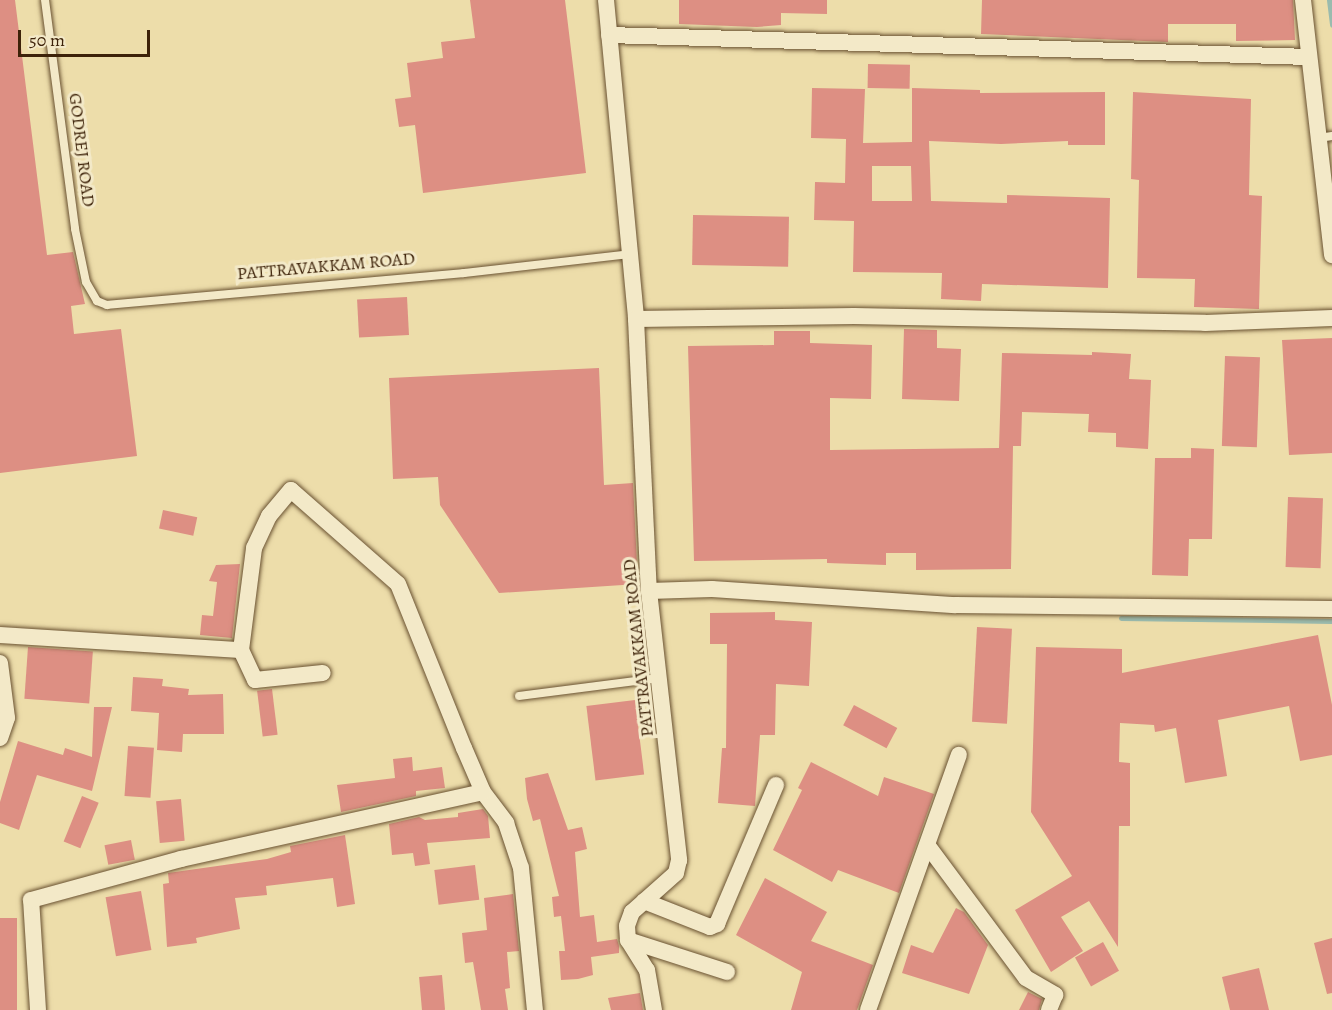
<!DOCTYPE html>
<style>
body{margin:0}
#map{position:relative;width:1332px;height:1010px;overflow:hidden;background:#edddaa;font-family:Alegreya,serif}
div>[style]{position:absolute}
.stream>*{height:5px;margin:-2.5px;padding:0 2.5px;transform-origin:2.5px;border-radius:2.5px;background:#9abbae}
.building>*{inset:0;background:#dd8f83;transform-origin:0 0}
.roads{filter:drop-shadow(0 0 2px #695131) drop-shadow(0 0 2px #695131)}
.service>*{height:8px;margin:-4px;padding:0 4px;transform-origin:4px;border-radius:4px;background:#f3e9c8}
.minor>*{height:16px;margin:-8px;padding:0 8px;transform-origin:8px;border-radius:8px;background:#f3e9c8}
span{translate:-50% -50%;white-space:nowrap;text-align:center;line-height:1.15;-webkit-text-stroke:6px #f3e9c8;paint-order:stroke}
.street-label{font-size:18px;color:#3d2209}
.scale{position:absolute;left:18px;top:30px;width:132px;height:27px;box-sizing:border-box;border:3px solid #3d2209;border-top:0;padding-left:8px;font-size:18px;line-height:21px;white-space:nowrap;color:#3d2209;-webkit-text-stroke:4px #f3e9c8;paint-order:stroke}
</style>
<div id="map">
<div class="stream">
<div style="left:1329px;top:0;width:25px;rotate:83deg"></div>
<div style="left:1121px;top:618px;width:211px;rotate:0.8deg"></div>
</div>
<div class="building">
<div style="clip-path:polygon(0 0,15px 0,47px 255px,73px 252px,85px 304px,71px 306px,74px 334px,121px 329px,137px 456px,0 473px)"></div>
<div style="clip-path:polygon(470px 0,565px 0,586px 173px,423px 193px,415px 125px,399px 127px,395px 99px,411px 97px,407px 63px,443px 58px,441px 42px,475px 38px)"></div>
<div style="clip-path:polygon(679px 0,827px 0,827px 14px,781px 13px,781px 25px,757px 27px,679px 24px)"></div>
<div style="clip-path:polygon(982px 0,1293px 0,1295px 40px,1236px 41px,1236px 24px,1168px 24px,1168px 42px,981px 34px)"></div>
<div style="left:868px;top:64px;width:42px;height:24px;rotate:1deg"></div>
<div style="clip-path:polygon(evenodd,812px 88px,865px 89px,863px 143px,912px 142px,912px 88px,980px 90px,980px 93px,1105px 92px,1105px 145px,1068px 145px,1068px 141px,1001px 144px,929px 141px,931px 201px,1007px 203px,1007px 195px,1110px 198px,1108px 288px,982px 284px,981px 301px,941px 299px,942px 273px,853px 272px,854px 221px,814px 220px,815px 182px,845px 183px,846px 139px,811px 138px,812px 88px,872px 166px,911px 166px,912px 201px,872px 201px,872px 166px)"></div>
<div style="clip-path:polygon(1133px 92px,1251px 99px,1249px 195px,1262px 196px,1259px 309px,1194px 307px,1195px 279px,1137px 278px,1139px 180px,1131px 179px)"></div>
<div style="left:693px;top:215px;width:96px;height:50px;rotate:1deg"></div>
<div style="left:407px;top:297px;width:38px;height:50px;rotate:87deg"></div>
<div style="clip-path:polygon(904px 329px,937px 330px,937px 348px,961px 349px,959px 401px,902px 399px)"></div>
<div style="clip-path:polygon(774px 331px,810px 331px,810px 343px,872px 345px,871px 399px,830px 398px,830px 450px,999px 448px,1002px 353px,1092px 355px,1092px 352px,1131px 354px,1129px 379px,1151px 380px,1148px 449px,1116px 447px,1116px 433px,1088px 432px,1089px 414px,1022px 412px,1021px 446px,1013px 446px,1011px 569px,916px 570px,916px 553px,886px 553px,886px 565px,827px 563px,827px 559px,694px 561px,688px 346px,774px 345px)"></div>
<div style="clip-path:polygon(1332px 338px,1332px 453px,1289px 455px,1282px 340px)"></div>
<div style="left:1225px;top:356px;width:35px;height:90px;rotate:2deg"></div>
<div style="clip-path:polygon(599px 368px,604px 485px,633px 483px,638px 584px,499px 593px,440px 505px,438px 477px,393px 479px,389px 378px)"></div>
<div style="clip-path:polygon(1191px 448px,1214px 449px,1212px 539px,1189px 539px,1188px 576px,1152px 575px,1155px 458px,1191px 458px)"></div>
<div style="left:1288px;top:497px;width:35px;height:70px;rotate:2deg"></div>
<div style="left:163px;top:510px;width:35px;height:19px;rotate:12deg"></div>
<div style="clip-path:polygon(240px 564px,232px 638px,200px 635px,202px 615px,213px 616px,217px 582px,209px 581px,216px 565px)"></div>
<div style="clip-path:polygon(775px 612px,775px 620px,812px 622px,809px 686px,776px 684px,775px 735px,760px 735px,755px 806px,718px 803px,722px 748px,726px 748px,727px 644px,710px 644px,710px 613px)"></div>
<div style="left:977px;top:627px;width:35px;height:95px;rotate:3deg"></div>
<div style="clip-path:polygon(1318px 635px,1332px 705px,1332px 755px,1300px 761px,1289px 706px,1218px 720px,1227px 776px,1185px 783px,1176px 728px,1155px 732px,1154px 725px,1120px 723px,1119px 762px,1130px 763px,1130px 826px,1119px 826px,1118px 947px,1089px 901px,1061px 917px,1083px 951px,1051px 972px,1015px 910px,1072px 876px,1031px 812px,1036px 647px,1122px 649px,1122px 673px)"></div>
<div style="left:28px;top:647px;width:65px;height:52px;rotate:4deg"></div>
<div style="clip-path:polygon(133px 677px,163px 679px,162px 686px,189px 689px,188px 695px,223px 694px,224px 734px,183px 734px,182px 752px,157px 750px,159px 713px,131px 711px)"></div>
<div style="left:272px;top:689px;width:46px;height:15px;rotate:83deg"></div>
<div style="left:635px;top:700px;width:75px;height:49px;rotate:83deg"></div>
<div style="left:854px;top:705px;width:49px;height:23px;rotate:28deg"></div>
<div style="clip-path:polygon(94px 707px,112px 707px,92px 791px,37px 775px,19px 830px,0 823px,0 802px,18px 741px,63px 755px,65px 748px,92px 757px)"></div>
<div style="left:128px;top:746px;width:26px;height:50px;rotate:4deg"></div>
<div style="clip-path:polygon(412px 757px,413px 771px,442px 767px,445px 788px,416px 791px,416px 796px,341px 812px,337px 785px,395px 778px,393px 759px)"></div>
<div style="clip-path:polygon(811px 762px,878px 796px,884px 777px,934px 794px,899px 893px,838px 870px,832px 882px,773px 850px,802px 790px,798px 788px)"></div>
<div style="clip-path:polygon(548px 773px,568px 830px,582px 827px,587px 849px,575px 852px,580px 917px,594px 915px,597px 942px,617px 939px,619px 946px,619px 953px,591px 957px,593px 975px,578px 979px,561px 980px,559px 951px,565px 951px,561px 916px,554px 917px,552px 897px,559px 896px,540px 819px,533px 821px,527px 799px,525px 778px)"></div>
<div style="left:82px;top:796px;width:18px;height:49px;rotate:22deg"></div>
<div style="left:181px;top:799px;width:42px;height:25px;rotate:85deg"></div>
<div style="clip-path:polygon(483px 809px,488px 816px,490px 838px,427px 843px,430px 864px,415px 866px,413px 853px,392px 855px,389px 824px,419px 817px,425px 820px,458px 817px,458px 813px)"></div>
<div style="clip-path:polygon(345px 835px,355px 904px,337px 907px,333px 878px,266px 886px,267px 895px,235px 898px,240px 929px,196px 938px,197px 943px,167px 947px,163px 884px,169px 883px,168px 873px,267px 859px,291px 852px,290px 846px)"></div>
<div style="left:131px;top:840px;width:20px;height:27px;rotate:79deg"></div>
<div style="left:475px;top:865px;width:35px;height:41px;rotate:83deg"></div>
<div style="clip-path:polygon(765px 878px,827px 912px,811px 941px,873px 965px,857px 1010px,791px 1010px,802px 972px,736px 935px)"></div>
<div style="left:141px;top:891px;width:60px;height:36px;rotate:80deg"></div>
<div style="clip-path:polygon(513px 894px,519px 951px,507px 952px,510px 988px,505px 989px,508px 1010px,481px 1010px,473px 962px,465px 963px,462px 933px,487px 930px,484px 898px)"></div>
<div style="clip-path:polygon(956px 908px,964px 912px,988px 945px,969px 994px,902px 973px,911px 945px,933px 953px)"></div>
<div style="left:0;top:918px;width:17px;height:92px"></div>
<div style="clip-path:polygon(1332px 938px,1332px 993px,1327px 994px,1314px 943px)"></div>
<div style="left:1103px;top:942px;width:33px;height:32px;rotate:61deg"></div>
<div style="clip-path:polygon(1259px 968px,1269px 1010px,1230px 1010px,1222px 977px)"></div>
<div style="left:442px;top:975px;width:35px;height:23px;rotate:85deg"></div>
<div style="clip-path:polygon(1028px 992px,1042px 999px,1039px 1010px,1019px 1010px)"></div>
<div style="clip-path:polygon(640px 993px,643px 1010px,611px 1010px,608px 998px)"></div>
</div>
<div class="roads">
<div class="service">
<div style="left:45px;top:0;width:231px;rotate:82.5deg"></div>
<div style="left:75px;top:229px;width:54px;rotate:78.3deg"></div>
<div style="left:86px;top:282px;width:22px;rotate:60deg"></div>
<div style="left:97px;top:301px;width:11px;rotate:22deg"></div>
<div style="left:107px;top:305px;width:358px;rotate:-5.1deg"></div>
<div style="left:464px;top:273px;width:167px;rotate:-6.5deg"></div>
<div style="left:1319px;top:138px;width:13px;rotate:-9deg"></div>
<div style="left:519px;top:696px;width:141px;rotate:-7.3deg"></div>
</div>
<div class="minor">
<div style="left:606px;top:0;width:320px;rotate:84.6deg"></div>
<div style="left:636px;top:319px;width:272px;rotate:87.3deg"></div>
<div style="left:649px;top:591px;width:271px;rotate:83.6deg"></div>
<div style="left:679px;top:860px;width:13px;rotate:103deg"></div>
<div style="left:676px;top:873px;width:59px;rotate:138.4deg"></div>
<div style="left:632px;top:912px;width:15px;rotate:110deg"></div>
<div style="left:627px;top:926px;width:14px;rotate:86deg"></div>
<div style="left:628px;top:940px;width:36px;rotate:58deg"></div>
<div style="left:647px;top:970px;width:41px;rotate:80.1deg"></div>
<div style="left:1303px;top:0;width:257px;rotate:83.5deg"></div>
<div style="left:609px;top:35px;width:700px;rotate:1.8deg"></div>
<div style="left:636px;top:319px;width:218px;rotate:-0.8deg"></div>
<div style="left:854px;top:316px;width:351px;rotate:1.1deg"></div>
<div style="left:1205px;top:323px;width:127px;rotate:-2.3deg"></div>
<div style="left:649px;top:591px;width:63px;rotate:-1.8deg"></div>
<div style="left:712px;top:589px;width:244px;rotate:3.8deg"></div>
<div style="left:955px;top:605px;width:377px;rotate:0.6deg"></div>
<div style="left:0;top:635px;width:241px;rotate:3.6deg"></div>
<div style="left:241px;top:650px;width:103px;rotate:-82.7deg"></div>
<div style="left:254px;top:548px;width:35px;rotate:-65deg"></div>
<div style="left:269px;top:516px;width:34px;rotate:-50deg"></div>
<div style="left:291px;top:490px;width:142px;rotate:41.3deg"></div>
<div style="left:398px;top:584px;width:177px;rotate:68.1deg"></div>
<div style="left:464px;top:748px;width:48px;rotate:66.6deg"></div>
<div style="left:483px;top:792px;width:39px;rotate:53deg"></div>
<div style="left:506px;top:823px;width:47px;rotate:71.6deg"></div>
<div style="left:521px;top:868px;width:143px;rotate:84.4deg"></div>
<div style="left:241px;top:650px;width:33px;rotate:65deg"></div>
<div style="left:255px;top:680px;width:68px;rotate:-5.9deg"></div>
<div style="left:0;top:663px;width:55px;rotate:82.7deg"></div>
<div style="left:7px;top:718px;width:21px;rotate:109deg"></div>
<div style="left:928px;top:846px;width:164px;rotate:53.4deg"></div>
<div style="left:1026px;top:978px;width:34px;rotate:30deg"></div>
<div style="left:1055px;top:995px;width:16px;rotate:112deg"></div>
<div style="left:644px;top:901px;width:71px;rotate:21.5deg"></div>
<div style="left:710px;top:927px;width:8px;rotate:-23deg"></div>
<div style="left:717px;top:924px;width:151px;rotate:-67deg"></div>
<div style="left:628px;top:940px;width:104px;rotate:17.9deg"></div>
<div style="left:38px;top:1010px;width:110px;rotate:-93.6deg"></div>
<div style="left:31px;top:900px;width:156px;rotate:-15.3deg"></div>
<div style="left:181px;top:859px;width:309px;rotate:-12.5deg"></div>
<div style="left:868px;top:1010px;width:271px;rotate:-70.4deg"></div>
</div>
</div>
<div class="street-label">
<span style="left:82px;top:150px;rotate:83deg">GODREJ ROAD</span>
<span style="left:326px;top:266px;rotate:-5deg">PATTRAVAKKAM ROAD</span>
<span style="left:638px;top:648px;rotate:-96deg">PATTRAVAKKAM ROAD</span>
</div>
<div class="scale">50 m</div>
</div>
